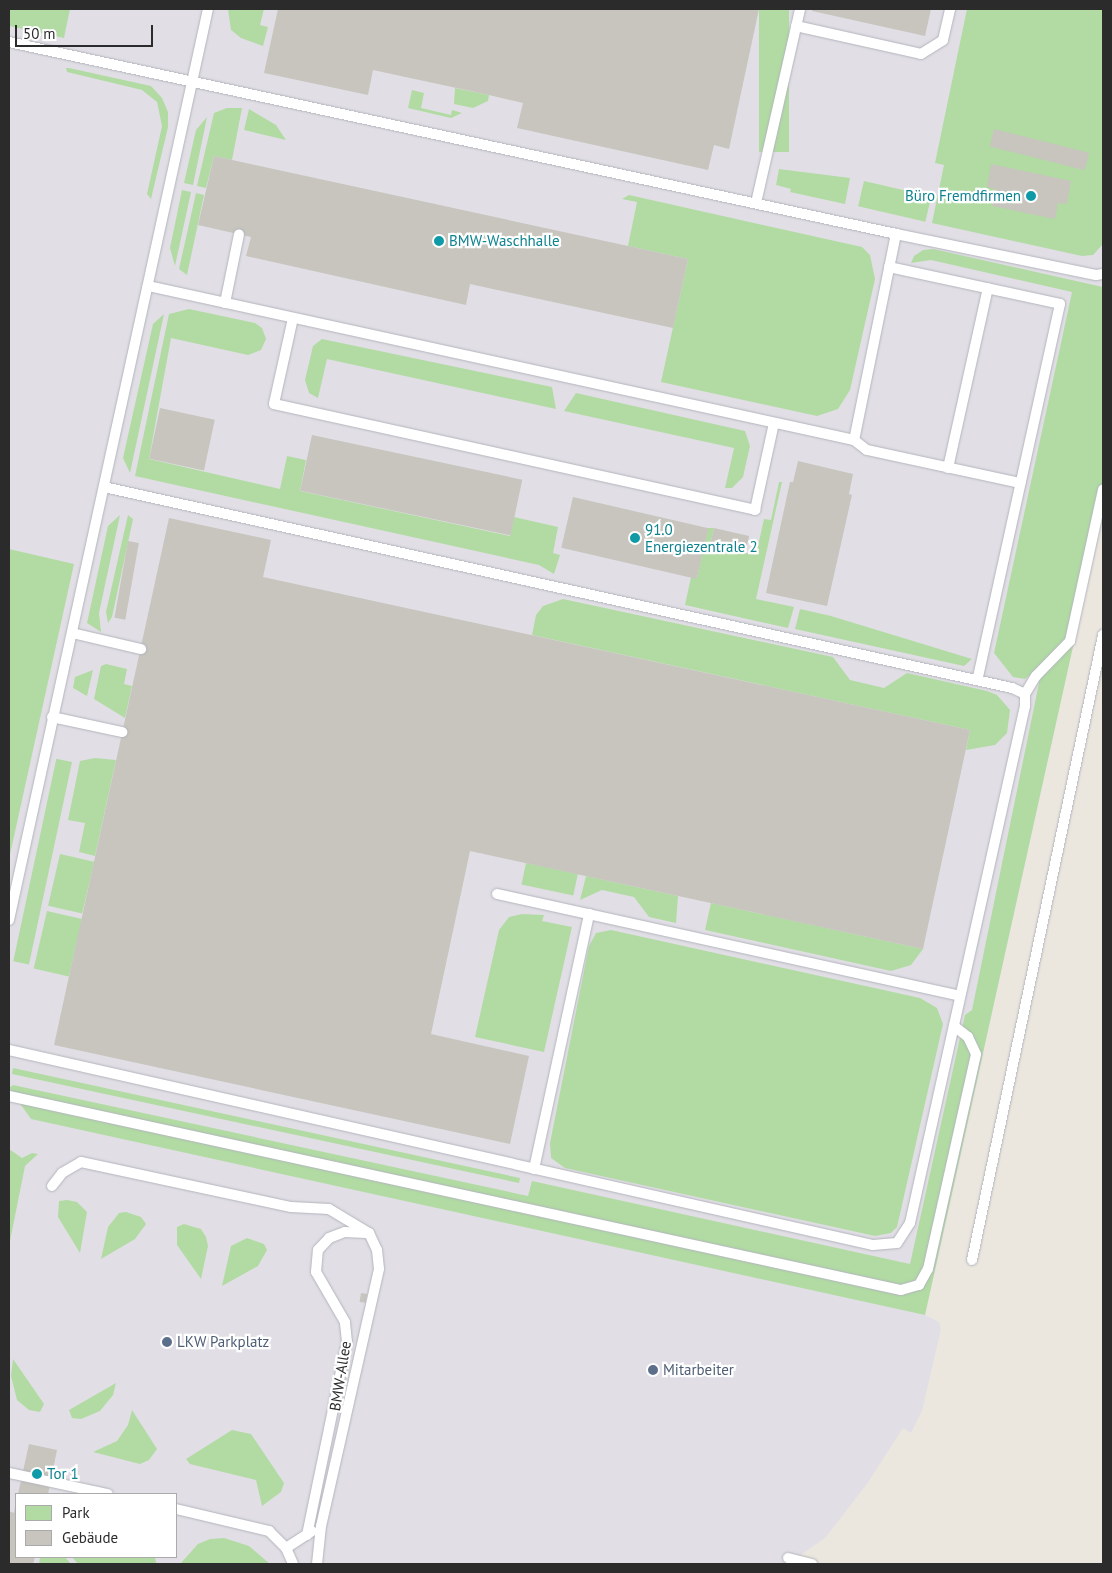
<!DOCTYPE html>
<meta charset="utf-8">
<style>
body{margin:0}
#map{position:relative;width:1112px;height:1573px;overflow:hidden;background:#ebe7df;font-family:"PT Sans",sans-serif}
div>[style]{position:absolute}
.industrial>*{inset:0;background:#e1dfe5}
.green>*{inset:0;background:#b1dba3;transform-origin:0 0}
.building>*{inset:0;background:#c7c5be;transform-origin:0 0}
.roads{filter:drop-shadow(0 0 1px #b3b4bd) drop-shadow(0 0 1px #b3b4bd)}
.lane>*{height:10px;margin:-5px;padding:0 5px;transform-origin:5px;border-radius:5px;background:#fff}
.dots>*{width:14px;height:14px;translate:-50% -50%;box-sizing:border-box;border:2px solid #fff;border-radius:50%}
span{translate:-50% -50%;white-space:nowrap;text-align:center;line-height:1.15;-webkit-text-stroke:4.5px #fff;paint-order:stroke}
.culture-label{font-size:15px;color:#0d838f}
.right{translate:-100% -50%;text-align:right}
.left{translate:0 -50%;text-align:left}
.service-label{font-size:15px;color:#4e5e75}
.street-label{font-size:15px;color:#2b2b2b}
.frame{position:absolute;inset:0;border:10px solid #2b2b2b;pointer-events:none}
.legend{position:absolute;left:15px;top:1493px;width:162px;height:65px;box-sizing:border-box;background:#fff;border:1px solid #aaa;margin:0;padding:6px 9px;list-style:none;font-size:15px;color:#2b2b2b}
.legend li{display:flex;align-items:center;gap:10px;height:25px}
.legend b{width:25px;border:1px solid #aaa}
.scale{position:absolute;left:15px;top:25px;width:138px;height:22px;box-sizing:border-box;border:2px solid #2b2b2b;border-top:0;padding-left:6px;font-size:15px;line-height:18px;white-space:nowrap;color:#2b2b2b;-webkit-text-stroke:4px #fff;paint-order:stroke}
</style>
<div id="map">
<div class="industrial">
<div style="clip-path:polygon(evenodd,9px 9px,1103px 9px,1103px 511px,925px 1315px,939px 1322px,941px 1329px,922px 1411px,911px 1433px,903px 1428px,867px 1484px,825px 1538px,788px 1564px,9px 1564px,9px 9px,16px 1494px,176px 1494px,176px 1557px,16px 1557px,16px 1494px)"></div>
</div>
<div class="green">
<div style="clip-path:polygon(9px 9px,70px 9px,64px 38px,9px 26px)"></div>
<div style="clip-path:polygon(228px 9px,264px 9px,260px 25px,268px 27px,263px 46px,241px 38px,231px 30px)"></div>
<div style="left:759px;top:9px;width:30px;height:143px"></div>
<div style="clip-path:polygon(967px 9px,1103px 9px,1103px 244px,1093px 255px,1082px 256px,932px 223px,944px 165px,935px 163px)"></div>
<div style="clip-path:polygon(69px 68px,151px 86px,162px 98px,168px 112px,168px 127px,151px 199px,147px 194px,162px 126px,157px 102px,142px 90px,67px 72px,66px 68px)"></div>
<div style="clip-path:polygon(455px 88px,489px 95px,488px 101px,473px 108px,454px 104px)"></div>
<div style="clip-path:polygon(412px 90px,424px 93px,421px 108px,451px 115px,452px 110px,462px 113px,451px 118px,408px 108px)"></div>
<div style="clip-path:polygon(227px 108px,242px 108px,232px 160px,214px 156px,206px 188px,197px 186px,214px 113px)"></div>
<div style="clip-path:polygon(249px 109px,276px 125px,286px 140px,244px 130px)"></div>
<div style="clip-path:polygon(207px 117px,193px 185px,184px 183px,196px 130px)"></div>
<div style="clip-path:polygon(779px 169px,850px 178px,845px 204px,790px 192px,791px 189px,776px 185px)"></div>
<div style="left:864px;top:181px;width:69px;height:26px;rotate:13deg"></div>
<div style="clip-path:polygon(182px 190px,191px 192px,175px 266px,170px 248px)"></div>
<div style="clip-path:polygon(196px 193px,204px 195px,187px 275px,179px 269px)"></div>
<div style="clip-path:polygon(629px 195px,862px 247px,870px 255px,875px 279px,850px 390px,838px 409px,817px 416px,661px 382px,688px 259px,628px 246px,637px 202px,622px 199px)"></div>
<div style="clip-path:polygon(933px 249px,1103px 287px,1103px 511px,925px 1315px,31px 1119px,9px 1088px,13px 1085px,528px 1196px,532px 1181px,910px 1264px,965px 1015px,972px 1010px,1040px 678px,1062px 657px,1059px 652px,1025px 679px,1013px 677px,994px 653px,1072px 292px,931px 260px,911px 263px,914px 256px,923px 250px)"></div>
<div style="clip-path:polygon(189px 309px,255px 323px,262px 328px,266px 339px,261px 350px,248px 355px,171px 338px,149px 459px,280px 489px,287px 456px,306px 460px,300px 491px,510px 536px,514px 517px,558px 527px,553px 553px,560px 555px,554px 574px,539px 565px,135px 476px,169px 314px)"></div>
<div style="clip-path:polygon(164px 314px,130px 473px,123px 458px,153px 324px)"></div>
<div style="clip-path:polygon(322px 339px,552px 387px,556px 409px,327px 359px,318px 398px,309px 393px,305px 380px,313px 346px)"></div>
<div style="clip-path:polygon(576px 393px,745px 431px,750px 446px,743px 477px,732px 488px,725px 488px,734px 448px,564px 411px)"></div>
<div style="clip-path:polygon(779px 482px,782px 482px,756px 599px,794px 607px,788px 628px,685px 605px,691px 577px,697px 578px,708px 528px,714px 528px,710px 545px,756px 555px,764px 519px,771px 520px)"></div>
<div style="clip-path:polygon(120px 515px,99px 613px,101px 632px,87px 623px,108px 526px)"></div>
<div style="clip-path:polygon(128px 515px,133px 519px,112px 617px,108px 623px,106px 612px)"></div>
<div style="clip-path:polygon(9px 549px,74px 564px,9px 859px)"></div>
<div style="clip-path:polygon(563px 599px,833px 657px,850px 680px,884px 688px,907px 673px,987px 691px,997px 695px,1010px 710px,1007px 733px,995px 745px,966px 750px,970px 730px,532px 635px,536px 615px,543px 606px)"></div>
<div style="clip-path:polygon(800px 609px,831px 616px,972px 659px,964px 666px,795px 629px)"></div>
<div style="clip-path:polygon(106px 664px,127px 669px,124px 684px,132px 686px,125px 718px,94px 699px,101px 666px)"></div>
<div style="clip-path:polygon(93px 670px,87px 696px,73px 688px,75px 677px)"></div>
<div style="clip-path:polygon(95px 758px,116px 760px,95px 856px,79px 852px,85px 823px,68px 820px,80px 761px)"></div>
<div style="left:72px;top:762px;width:207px;height:16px;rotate:102deg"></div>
<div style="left:60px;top:854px;width:35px;height:53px;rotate:13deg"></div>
<div style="left:526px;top:863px;width:53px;height:22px;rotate:12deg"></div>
<div style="clip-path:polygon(586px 876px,678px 896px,676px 923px,649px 917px,634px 897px,602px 890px,580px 900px)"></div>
<div style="clip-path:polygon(711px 903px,923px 949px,911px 965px,891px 971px,705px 930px)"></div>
<div style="left:47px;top:911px;width:36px;height:59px;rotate:13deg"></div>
<div style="clip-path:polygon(522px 914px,544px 915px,542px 921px,572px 927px,544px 1052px,475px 1037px,499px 930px,509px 917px)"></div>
<div style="clip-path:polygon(611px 930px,920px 998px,937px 1008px,943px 1024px,897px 1227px,891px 1233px,875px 1236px,565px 1168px,551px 1158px,550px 1143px,589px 946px,596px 933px)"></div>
<div style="clip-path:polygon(13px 1068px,520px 1178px,519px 1183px,12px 1074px)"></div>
<div style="clip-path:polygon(9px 1149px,22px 1158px,32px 1153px,38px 1154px,25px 1166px,9px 1246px)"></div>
<div style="clip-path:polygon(67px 1200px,77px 1202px,87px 1212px,80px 1253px,58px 1217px,59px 1201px)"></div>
<div style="clip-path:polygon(126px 1212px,141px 1217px,146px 1224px,135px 1239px,101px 1259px,108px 1227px,119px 1213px)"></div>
<div style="clip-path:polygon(184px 1224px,201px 1229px,206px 1237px,208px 1246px,201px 1279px,177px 1245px,177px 1227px)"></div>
<div style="clip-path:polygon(247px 1238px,264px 1244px,267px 1250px,258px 1266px,222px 1286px,231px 1246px)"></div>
<div style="clip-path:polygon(13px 1359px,44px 1404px,40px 1412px,29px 1410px,17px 1400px,11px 1376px)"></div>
<div style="clip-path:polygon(116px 1383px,113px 1395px,100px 1411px,81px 1419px,72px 1418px,69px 1410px)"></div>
<div style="clip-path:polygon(132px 1410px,157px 1449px,149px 1460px,140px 1464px,93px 1452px,117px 1441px,128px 1425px)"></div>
<div style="clip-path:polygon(232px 1430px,251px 1434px,284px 1483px,281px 1492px,262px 1506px,256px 1480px,190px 1464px,186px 1459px)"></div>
<div style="clip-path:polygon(224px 1538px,249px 1546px,270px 1564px,181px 1563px,198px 1544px,210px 1539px)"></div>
<div style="clip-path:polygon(40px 1557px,65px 1557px,71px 1564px,39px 1564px)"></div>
<div style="clip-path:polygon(72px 1557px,155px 1557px,156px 1563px,78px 1564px)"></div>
</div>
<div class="building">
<div style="clip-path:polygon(278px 9px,759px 9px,729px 149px,714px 145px,708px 170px,517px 128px,523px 103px,489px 95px,373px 70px,368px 95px,264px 73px)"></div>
<div style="clip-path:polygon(813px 9px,931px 9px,925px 36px,812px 11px)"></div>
<div style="left:994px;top:129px;width:98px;height:18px;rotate:14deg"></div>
<div style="clip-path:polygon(214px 156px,688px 259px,673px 328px,470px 284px,466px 305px,246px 256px,251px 237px,198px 225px)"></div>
<div style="clip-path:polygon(991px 164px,1071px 181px,1067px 204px,1058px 203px,1055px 219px,992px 206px,995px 189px,987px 187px)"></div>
<div style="left:160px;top:408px;width:56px;height:52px;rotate:12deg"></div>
<div style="left:312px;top:435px;width:215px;height:57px;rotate:12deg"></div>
<div style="clip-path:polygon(798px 461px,853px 474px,849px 494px,852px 495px,827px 606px,766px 593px,790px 482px,793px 482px)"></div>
<div style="left:573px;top:497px;width:139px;height:52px;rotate:13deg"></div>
<div style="clip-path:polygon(169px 518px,271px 540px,263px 577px,970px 730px,923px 949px,470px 851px,431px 1034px,529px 1056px,510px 1144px,54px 1045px)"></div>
<div style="left:714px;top:528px;width:36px;height:17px;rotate:13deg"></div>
<div style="left:128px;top:541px;width:11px;height:78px;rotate:10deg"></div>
<div style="left:361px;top:1293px;width:6px;height:9px;rotate:9deg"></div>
<div style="clip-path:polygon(29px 1444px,57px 1450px,48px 1494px,18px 1494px)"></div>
<div style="clip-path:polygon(15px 1507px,16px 1557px,35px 1557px,33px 1564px,9px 1564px,9px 1511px,14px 1513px)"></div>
</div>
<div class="roads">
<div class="lane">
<div style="left:796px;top:26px;width:128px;rotate:12.6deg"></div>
<div style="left:921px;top:54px;width:26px;rotate:-32deg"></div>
<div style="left:943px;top:40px;width:32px;rotate:-77deg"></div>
<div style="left:9px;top:42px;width:908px;rotate:12.21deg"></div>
<div style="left:896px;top:234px;width:210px;rotate:101.5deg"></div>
<div style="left:854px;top:440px;width:723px;rotate:-167.69deg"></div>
<div style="left:756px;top:203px;width:199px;rotate:-77.2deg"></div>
<div style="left:896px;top:234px;width:204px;rotate:11.6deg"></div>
<div style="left:1096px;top:275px;width:7px;rotate:-8deg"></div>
<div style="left:889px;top:267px;width:175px;rotate:12.2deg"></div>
<div style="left:1060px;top:304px;width:385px;rotate:102.4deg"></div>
<div style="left:225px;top:303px;width:70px;rotate:-78.5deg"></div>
<div style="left:293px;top:318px;width:88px;rotate:102.5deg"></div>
<div style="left:274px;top:404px;width:493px;rotate:12.4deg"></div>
<div style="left:755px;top:510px;width:89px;rotate:-77.7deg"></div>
<div style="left:854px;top:440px;width:16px;rotate:38deg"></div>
<div style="left:867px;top:450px;width:157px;rotate:12.2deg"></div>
<div style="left:948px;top:468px;width:184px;rotate:-77.5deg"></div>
<div style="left:72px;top:633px;width:71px;rotate:13.1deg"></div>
<div style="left:1025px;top:694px;width:21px;rotate:-59deg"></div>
<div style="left:1036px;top:676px;width:49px;rotate:-45.8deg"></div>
<div style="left:1070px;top:641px;width:155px;rotate:-77.7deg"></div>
<div style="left:52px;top:717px;width:72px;rotate:12.1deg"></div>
<div style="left:497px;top:894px;width:474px;rotate:12.4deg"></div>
<div style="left:9px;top:920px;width:932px;rotate:-77.68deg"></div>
<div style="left:9px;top:1050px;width:886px;rotate:12.72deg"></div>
<div style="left:873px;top:1245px;width:24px;rotate:-5deg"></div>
<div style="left:897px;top:1243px;width:24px;rotate:-57deg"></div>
<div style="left:910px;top:1223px;width:530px;rotate:-77.46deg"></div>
<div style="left:1025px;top:706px;width:12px;rotate:-90deg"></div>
<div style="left:1025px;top:694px;width:14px;rotate:-155deg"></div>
<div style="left:1012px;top:688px;width:930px;rotate:-167.52deg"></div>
<div style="left:9px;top:1096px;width:913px;rotate:12.27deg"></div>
<div style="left:901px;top:1290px;width:19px;rotate:-16deg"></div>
<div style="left:919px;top:1285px;width:18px;rotate:-61deg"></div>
<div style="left:928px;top:1269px;width:220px;rotate:-77.4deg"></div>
<div style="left:976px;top:1054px;width:19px;rotate:-115deg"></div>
<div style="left:968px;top:1037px;width:18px;rotate:-142deg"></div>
<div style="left:534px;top:1169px;width:261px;rotate:-77.8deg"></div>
<div style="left:52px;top:1186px;width:16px;rotate:-52deg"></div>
<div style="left:62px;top:1173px;width:22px;rotate:-30deg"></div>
<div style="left:81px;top:1162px;width:215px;rotate:12.1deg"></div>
<div style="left:291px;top:1207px;width:38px;rotate:3deg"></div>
<div style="left:329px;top:1209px;width:47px;rotate:31deg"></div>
<div style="left:369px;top:1233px;width:19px;rotate:65deg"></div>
<div style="left:377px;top:1250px;width:19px;rotate:84deg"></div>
<div style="left:379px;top:1269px;width:263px;rotate:102.7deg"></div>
<div style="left:321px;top:1526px;width:38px;rotate:96deg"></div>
<div style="left:972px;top:1260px;width:639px;rotate:-78.16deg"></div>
<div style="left:9px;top:1473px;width:101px;rotate:12deg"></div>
<div style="left:176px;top:1509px;width:96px;rotate:13.3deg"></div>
<div style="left:269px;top:1531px;width:24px;rotate:45deg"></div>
<div style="left:286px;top:1548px;width:17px;rotate:66deg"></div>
<div style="left:307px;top:1535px;width:197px;rotate:-78.3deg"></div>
<div style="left:347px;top:1342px;width:20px;rotate:-96deg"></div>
<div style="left:345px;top:1322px;width:58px;rotate:-120.1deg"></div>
<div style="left:316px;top:1272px;width:22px;rotate:-85deg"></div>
<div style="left:318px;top:1250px;width:16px;rotate:-47deg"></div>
<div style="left:329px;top:1238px;width:17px;rotate:-21deg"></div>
<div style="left:345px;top:1232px;width:21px;rotate:3deg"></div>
<div style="left:286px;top:1548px;width:31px;rotate:-33deg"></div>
<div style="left:788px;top:1558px;width:25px;rotate:14deg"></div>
</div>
</div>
<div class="dots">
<div style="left:1031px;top:196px;background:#0f9aa8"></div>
<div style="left:439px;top:241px;background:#0f9aa8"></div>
<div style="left:635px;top:538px;background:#0f9aa8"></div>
<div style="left:167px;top:1342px;background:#5c6f8a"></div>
<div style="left:653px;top:1370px;background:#5c6f8a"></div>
<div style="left:37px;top:1474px;background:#0f9aa8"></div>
</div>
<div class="culture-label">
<span class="right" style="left:1021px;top:196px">Büro Fremdfirmen</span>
<span class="left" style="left:449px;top:241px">BMW-Waschhalle</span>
<span class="left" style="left:645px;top:538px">91.0<br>Energiezentrale 2</span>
<span class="left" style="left:47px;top:1474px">Tor 1</span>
</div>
<div class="service-label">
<span class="left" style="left:177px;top:1342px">LKW Parkplatz</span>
<span class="left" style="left:663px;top:1370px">Mitarbeiter</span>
</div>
<div class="street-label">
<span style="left:340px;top:1376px;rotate:-81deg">BMW-Allee</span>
</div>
<div class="frame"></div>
<ul class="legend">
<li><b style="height:14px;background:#b1dba3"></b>Park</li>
<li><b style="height:14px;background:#c7c5be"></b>Gebäude</li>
</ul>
<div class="scale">50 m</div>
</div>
